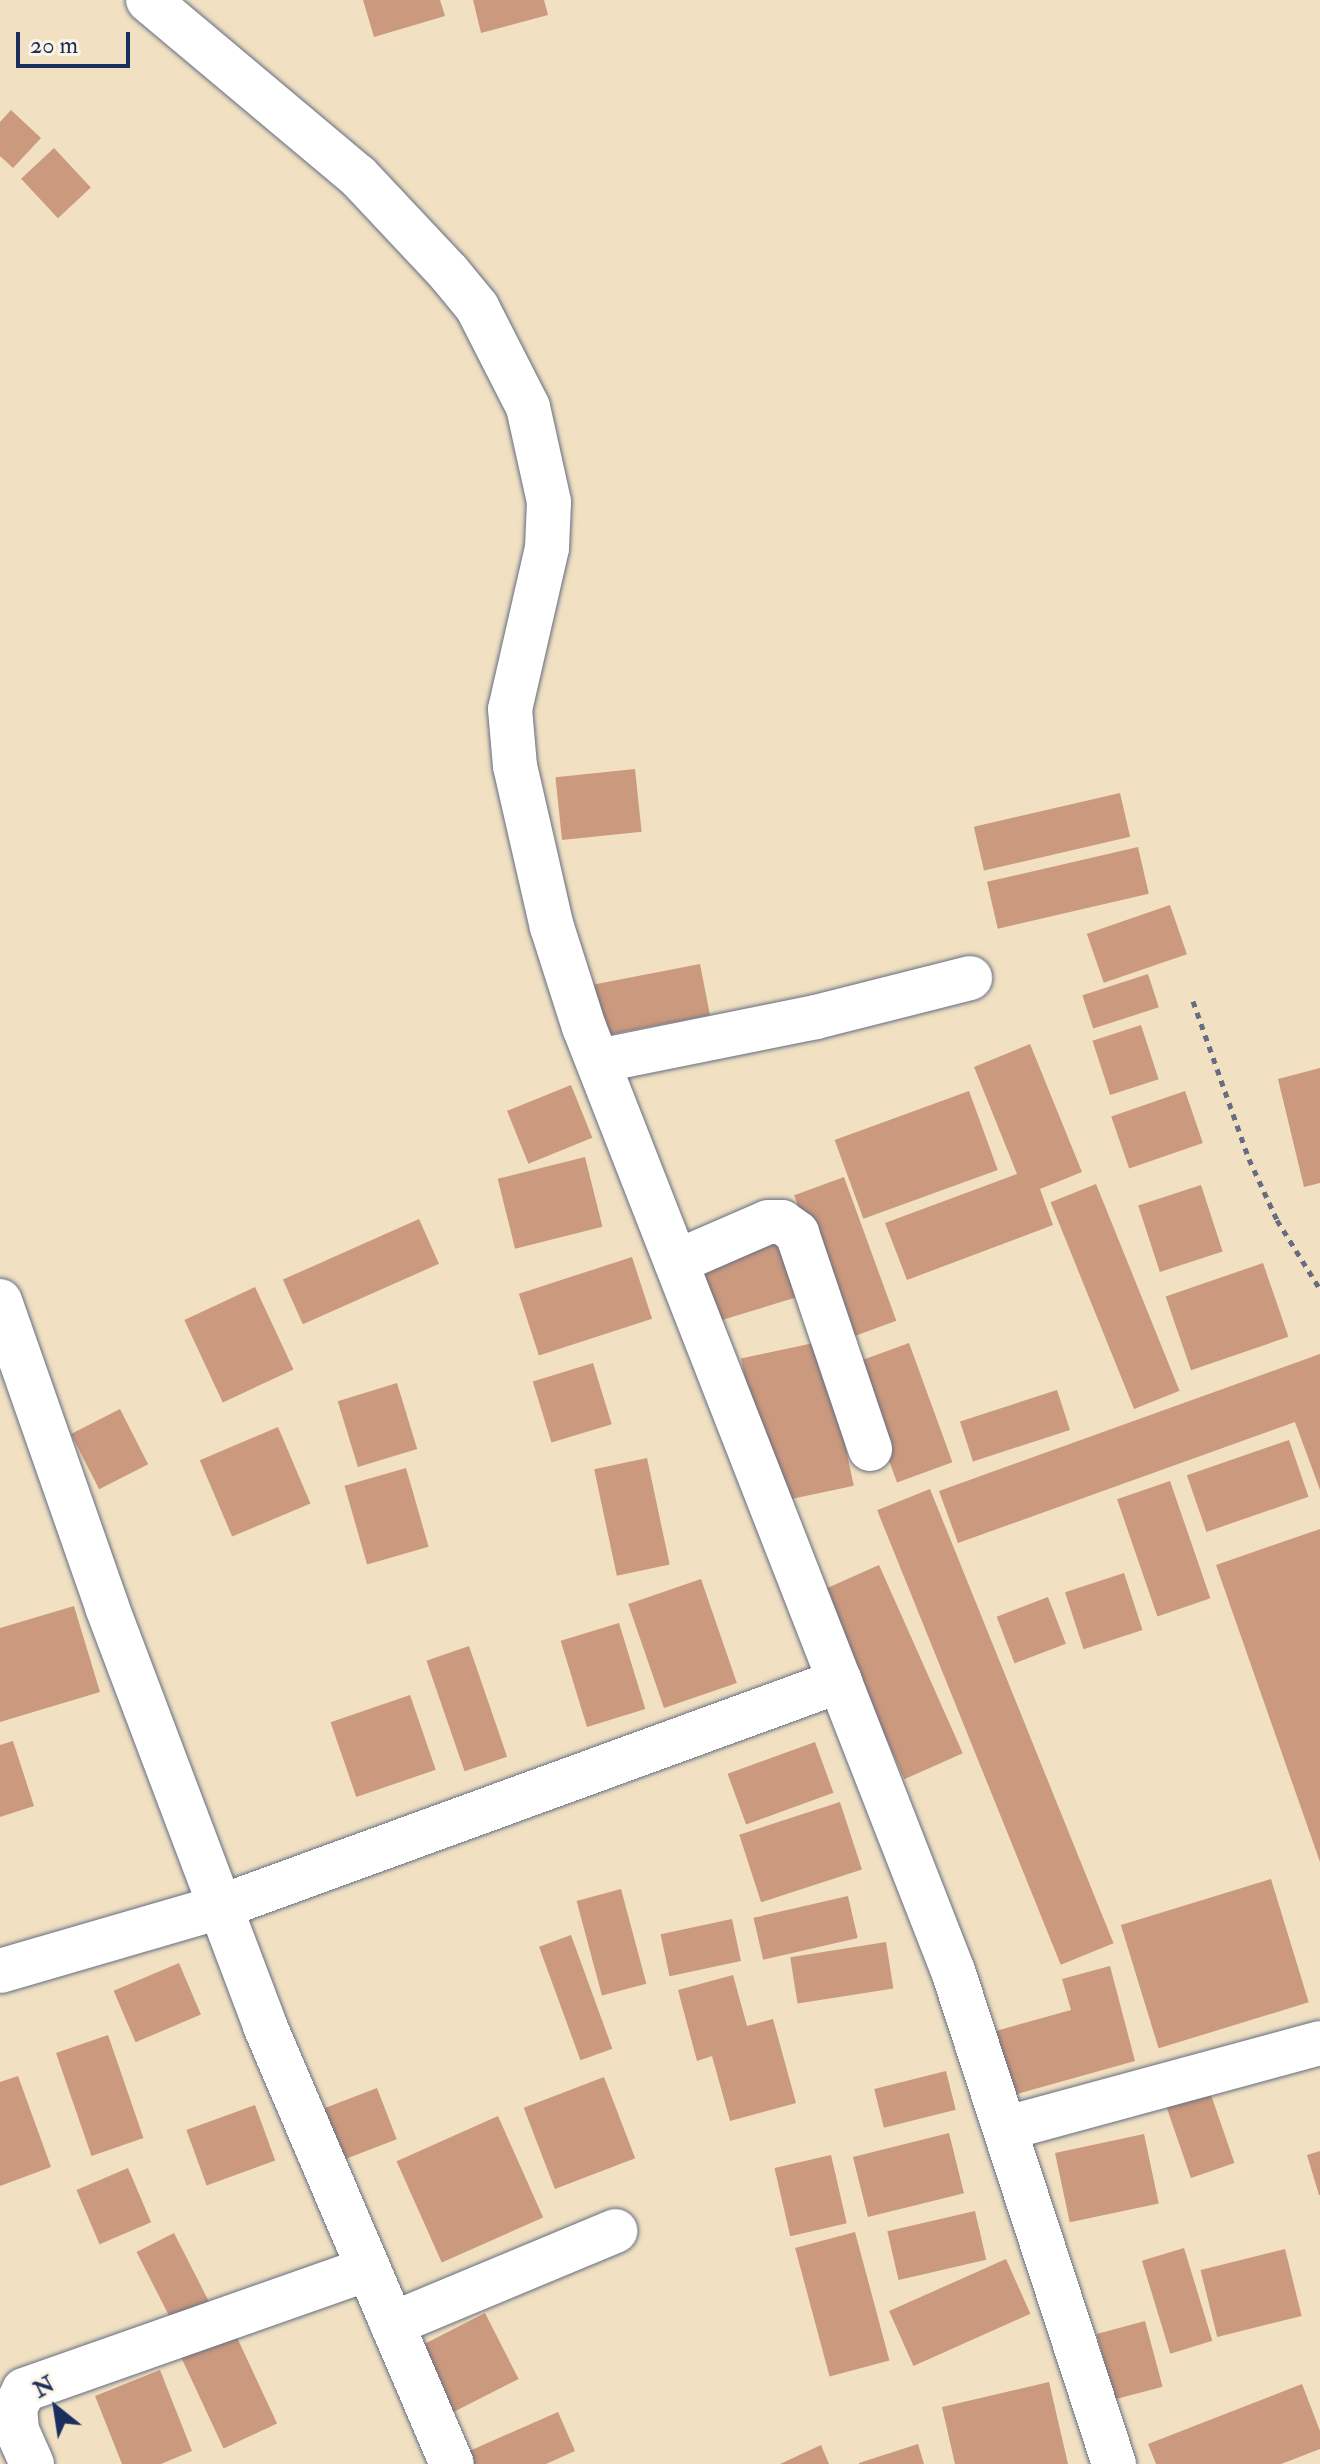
<!DOCTYPE html>
<style>
body{margin:0}
#map{position:relative;width:1320px;height:2464px;overflow:hidden;background:#f1e1c2;font-family:"IM FELL Double Pica",serif}
div>[style]{position:absolute}
.building>*{inset:0;background:#cb997d;transform-origin:0 0}
.path>*{height:5px;margin-top:-2.5px;transform-origin:0;background:repeating-linear-gradient(90deg,#666d81 0 6px,transparent 0 12px)}
.roads{filter:drop-shadow(0 0 2px #666d81) drop-shadow(0 0 2px #666d81)}
.minor>*{height:44px;margin:-22px;padding:0 22px;transform-origin:22px;border-radius:22px;background:#fff}
span{translate:-50% -50%;white-space:nowrap;text-align:center;line-height:1.15;-webkit-text-stroke:6px #fcf5e5;paint-order:stroke}
.north{position:absolute;left:16px;top:2368px;width:80px;height:80px;-webkit-text-stroke:6px #fcf5e5;paint-order:stroke;rotate:330deg;font-size:22px;font-weight:700;line-height:32px;text-align:center;color:#1b2f5e}
.north::after{content:'';display:block;margin:auto;width:28px;height:36px;background:#1b2f5e;clip-path:polygon(50% 0,100% 100%,50% 72%,0 100%)}
.scale{position:absolute;left:16px;top:32px;width:114px;height:36px;box-sizing:border-box;border:4px solid #1b2f5e;border-top:0;padding-left:10px;font-size:24px;line-height:28px;white-space:nowrap;color:#1b2f5e;-webkit-text-stroke:6px #fcf5e5;paint-order:stroke}
</style>
<div id="map">
<div class="building">
<div style="clip-path:polygon(363px 0,440px 0,445px 16px,374px 37px)"></div>
<div style="clip-path:polygon(473px 0,544px 0,548px 15px,481px 33px)"></div>
<div style="clip-path:polygon(11px 110px,41px 138px,13px 168px,0 156px,0 122px)"></div>
<div style="left:54px;top:148px;width:54px;height:45px;rotate:47deg"></div>
<div style="left:635px;top:769px;width:63px;height:80px;rotate:84deg"></div>
<div style="left:1120px;top:793px;width:45px;height:150px;rotate:77deg"></div>
<div style="left:1138px;top:847px;width:48px;height:155px;rotate:77deg"></div>
<div style="left:1170px;top:905px;width:52px;height:88px;rotate:71deg"></div>
<div style="left:700px;top:964px;width:52px;height:108px;rotate:79deg"></div>
<div style="left:1148px;top:974px;width:35px;height:69px;rotate:72deg"></div>
<div style="left:1141px;top:1025px;width:57px;height:51px;rotate:72deg"></div>
<div style="clip-path:polygon(1030px 1044px,1082px 1172px,1040px 1189px,1053px 1225px,907px 1280px,885px 1223px,1017px 1174px,974px 1067px)"></div>
<div style="clip-path:polygon(1320px 1068px,1320px 1183px,1304px 1187px,1278px 1079px)"></div>
<div style="left:571px;top:1085px;width:57px;height:69px;rotate:68deg"></div>
<div style="left:969px;top:1091px;width:84px;height:143px;rotate:70deg"></div>
<div style="left:1185px;top:1091px;width:55px;height:78px;rotate:71deg"></div>
<div style="left:585px;top:1157px;width:72px;height:90px;rotate:76deg"></div>
<div style="left:844px;top:1177px;width:153px;height:53px;rotate:70deg"></div>
<div style="left:1096px;top:1184px;width:223px;height:49px;rotate:68deg"></div>
<div style="left:1201px;top:1185px;width:70px;height:66px;rotate:72deg"></div>
<div style="left:419px;top:1219px;width:49px;height:149px;rotate:66deg"></div>
<div style="left:789px;top:1240px;width:57px;height:96px;rotate:73deg"></div>
<div style="left:632px;top:1257px;width:65px;height:119px;rotate:72deg"></div>
<div style="left:1263px;top:1263px;width:78px;height:103px;rotate:71deg"></div>
<div style="left:255px;top:1287px;width:91px;height:78px;rotate:65deg"></div>
<div style="left:823px;top:1341px;width:148px;height:84px;rotate:78deg"></div>
<div style="left:909px;top:1343px;width:127px;height:59px;rotate:70deg"></div>
<div style="clip-path:polygon(1320px 1354px,1320px 1490px,1295px 1422px,958px 1543px,939px 1491px)"></div>
<div style="left:593px;top:1363px;width:64px;height:63px;rotate:73deg"></div>
<div style="left:397px;top:1383px;width:69px;height:62px;rotate:73deg"></div>
<div style="left:1057px;top:1390px;width:42px;height:102px;rotate:72deg"></div>
<div style="left:120px;top:1409px;width:62px;height:55px;rotate:63deg"></div>
<div style="left:278px;top:1427px;width:83px;height:85px;rotate:67deg"></div>
<div style="left:1289px;top:1440px;width:60px;height:108px;rotate:71deg"></div>
<div style="left:647px;top:1458px;width:109px;height:54px;rotate:78deg"></div>
<div style="left:406px;top:1468px;width:82px;height:64px;rotate:74deg"></div>
<div style="left:1170px;top:1481px;width:124px;height:56px;rotate:71deg"></div>
<div style="left:930px;top:1489px;width:490px;height:57px;rotate:68deg"></div>
<div style="clip-path:polygon(1320px 1529px,1320px 1862px,1216px 1565px)"></div>
<div style="left:879px;top:1565px;width:206px;height:64px;rotate:66deg"></div>
<div style="left:1124px;top:1573px;width:60px;height:62px;rotate:72deg"></div>
<div style="left:701px;top:1579px;width:110px;height:77px;rotate:71deg"></div>
<div style="left:1048px;top:1597px;width:50px;height:55px;rotate:69deg"></div>
<div style="clip-path:polygon(74px 1606px,100px 1692px,0 1722px,0 1628px)"></div>
<div style="left:619px;top:1623px;width:90px;height:61px;rotate:73deg"></div>
<div style="left:469px;top:1646px;width:117px;height:45px;rotate:71deg"></div>
<div style="left:410px;top:1695px;width:79px;height:84px;rotate:71deg"></div>
<div style="clip-path:polygon(13px 1741px,34px 1806px,0 1817px,0 1745px)"></div>
<div style="left:815px;top:1742px;width:54px;height:93px;rotate:70deg"></div>
<div style="left:840px;top:1802px;width:71px;height:106px;rotate:72deg"></div>
<div style="left:1271px;top:1879px;width:129px;height:157px;rotate:73deg"></div>
<div style="left:621px;top:1889px;width:98px;height:46px;rotate:75deg"></div>
<div style="left:848px;top:1896px;width:43px;height:97px;rotate:77deg"></div>
<div style="left:732px;top:1919px;width:43px;height:73px;rotate:78deg"></div>
<div style="left:571px;top:1935px;width:121px;height:34px;rotate:70deg"></div>
<div style="left:886px;top:1942px;width:47px;height:97px;rotate:81deg"></div>
<div style="left:179px;top:1963px;width:56px;height:71px;rotate:67deg"></div>
<div style="clip-path:polygon(1110px 1966px,1135px 2061px,1003px 2098px,985px 2034px,1071px 2010px,1062px 1979px)"></div>
<div style="clip-path:polygon(733px 1975px,747px 2026px,773px 2019px,796px 2103px,730px 2121px,712px 2056px,697px 2061px,678px 1990px)"></div>
<div style="left:108px;top:2035px;width:109px;height:55px;rotate:71deg"></div>
<div style="left:946px;top:2071px;width:40px;height:74px;rotate:76deg"></div>
<div style="clip-path:polygon(18px 2076px,51px 2167px,0 2186px,0 2082px)"></div>
<div style="left:604px;top:2077px;width:87px;height:86px;rotate:69deg"></div>
<div style="left:377px;top:2088px;width:55px;height:71px;rotate:69deg"></div>
<div style="left:1210px;top:2092px;width:75px;height:46px;rotate:71deg"></div>
<div style="left:255px;top:2105px;width:59px;height:73px;rotate:70deg"></div>
<div style="left:498px;top:2116px;width:111px;height:111px;rotate:66deg"></div>
<div style="left:949px;top:2133px;width:62px;height:99px;rotate:76deg"></div>
<div style="left:1144px;top:2134px;width:71px;height:91px;rotate:78deg"></div>
<div style="clip-path:polygon(1320px 2151px,1320px 2195px,1319px 2195px,1307px 2155px)"></div>
<div style="left:831px;top:2155px;width:70px;height:58px;rotate:77deg"></div>
<div style="left:128px;top:2168px;width:59px;height:56px;rotate:67deg"></div>
<div style="left:975px;top:2211px;width:50px;height:90px;rotate:77deg"></div>
<div style="left:855px;top:2232px;width:133px;height:62px;rotate:75deg"></div>
<div style="left:174px;top:2233px;width:83px;height:42px;rotate:63deg"></div>
<div style="left:1184px;top:2248px;width:97px;height:44px;rotate:73deg"></div>
<div style="left:1285px;top:2249px;width:69px;height:87px;rotate:76deg"></div>
<div style="left:1006px;top:2259px;width:60px;height:128px;rotate:66deg"></div>
<div style="left:485px;top:2313px;width:74px;height:73px;rotate:63deg"></div>
<div style="left:1145px;top:2321px;width:68px;height:50px;rotate:75deg"></div>
<div style="left:234px;top:2331px;width:102px;height:59px;rotate:65deg"></div>
<div style="clip-path:polygon(160px 2370px,192px 2451px,161px 2464px,122px 2464px,95px 2396px)"></div>
<div style="clip-path:polygon(1049px 2382px,1068px 2464px,955px 2464px,942px 2407px)"></div>
<div style="clip-path:polygon(1302px 2384px,1320px 2431px,1320px 2449px,1281px 2464px,1156px 2464px,1148px 2444px)"></div>
<div style="clip-path:polygon(558px 2412px,575px 2451px,546px 2464px,472px 2464px,467px 2452px)"></div>
<div style="clip-path:polygon(918px 2444px,924px 2464px,859px 2464px,859px 2463px)"></div>
<div style="clip-path:polygon(821px 2445px,829px 2464px,780px 2464px)"></div>
</div>
<div class="path">
<div style="left:1193px;top:1001px;width:168px;rotate:70.5deg"></div>
<div style="left:1249px;top:1159px;width:67px;rotate:65.3deg"></div>
<div style="left:1277px;top:1220px;width:81px;rotate:58.1deg"></div>
</div>
<div class="roads">
<div class="minor">
<div style="left:148px;top:0;width:274px;rotate:40deg"></div>
<div style="left:358px;top:176px;width:133px;rotate:46.8deg"></div>
<div style="left:449px;top:273px;width:44px;rotate:50.5deg"></div>
<div style="left:477px;top:307px;width:112px;rotate:63deg"></div>
<div style="left:528px;top:407px;width:97px;rotate:77.5deg"></div>
<div style="left:549px;top:502px;width:46px;rotate:92.5deg"></div>
<div style="left:547px;top:548px;width:165px;rotate:102.9deg"></div>
<div style="left:510px;top:709px;width:57px;rotate:85deg"></div>
<div style="left:515px;top:766px;width:165px;rotate:77.1deg"></div>
<div style="left:552px;top:927px;width:105px;rotate:72.3deg"></div>
<div style="left:584px;top:1027px;width:1014px;rotate:68.65deg"></div>
<div style="left:953px;top:1971px;width:519px;rotate:71.91deg"></div>
<div style="left:598px;top:1061px;width:222px;rotate:-11.4deg"></div>
<div style="left:816px;top:1017px;width:159px;rotate:-14.2deg"></div>
<div style="left:676px;top:1262px;width:100px;rotate:-23.5deg"></div>
<div style="left:768px;top:1222px;width:14px"></div>
<div style="left:782px;top:1222px;width:19px;rotate:36deg"></div>
<div style="left:797px;top:1233px;width:228px;rotate:71.3deg"></div>
<div style="left:0;top:1301px;width:324px;rotate:70.7deg"></div>
<div style="left:107px;top:1607px;width:448px;rotate:69.3deg"></div>
<div style="left:265px;top:2026px;width:476px;rotate:66.9deg"></div>
<div style="left:0;top:1971px;width:229px;rotate:-16.2deg"></div>
<div style="left:220px;top:1907px;width:660px;rotate:-20.03deg"></div>
<div style="left:1007px;top:2128px;width:324px;rotate:-15.2deg"></div>
<div style="left:392px;top:2324px;width:242px;rotate:-22.6deg"></div>
<div style="left:32px;top:2464px;width:37px;rotate:-114deg"></div>
<div style="left:17px;top:2430px;width:22px;rotate:-95deg"></div>
<div style="left:15px;top:2408px;width:20px;rotate:-63deg"></div>
<div style="left:24px;top:2390px;width:365px;rotate:-19.4deg"></div>
</div>
</div>
<div class="north">N</div>
<div class="scale">20 m</div>
</div>
